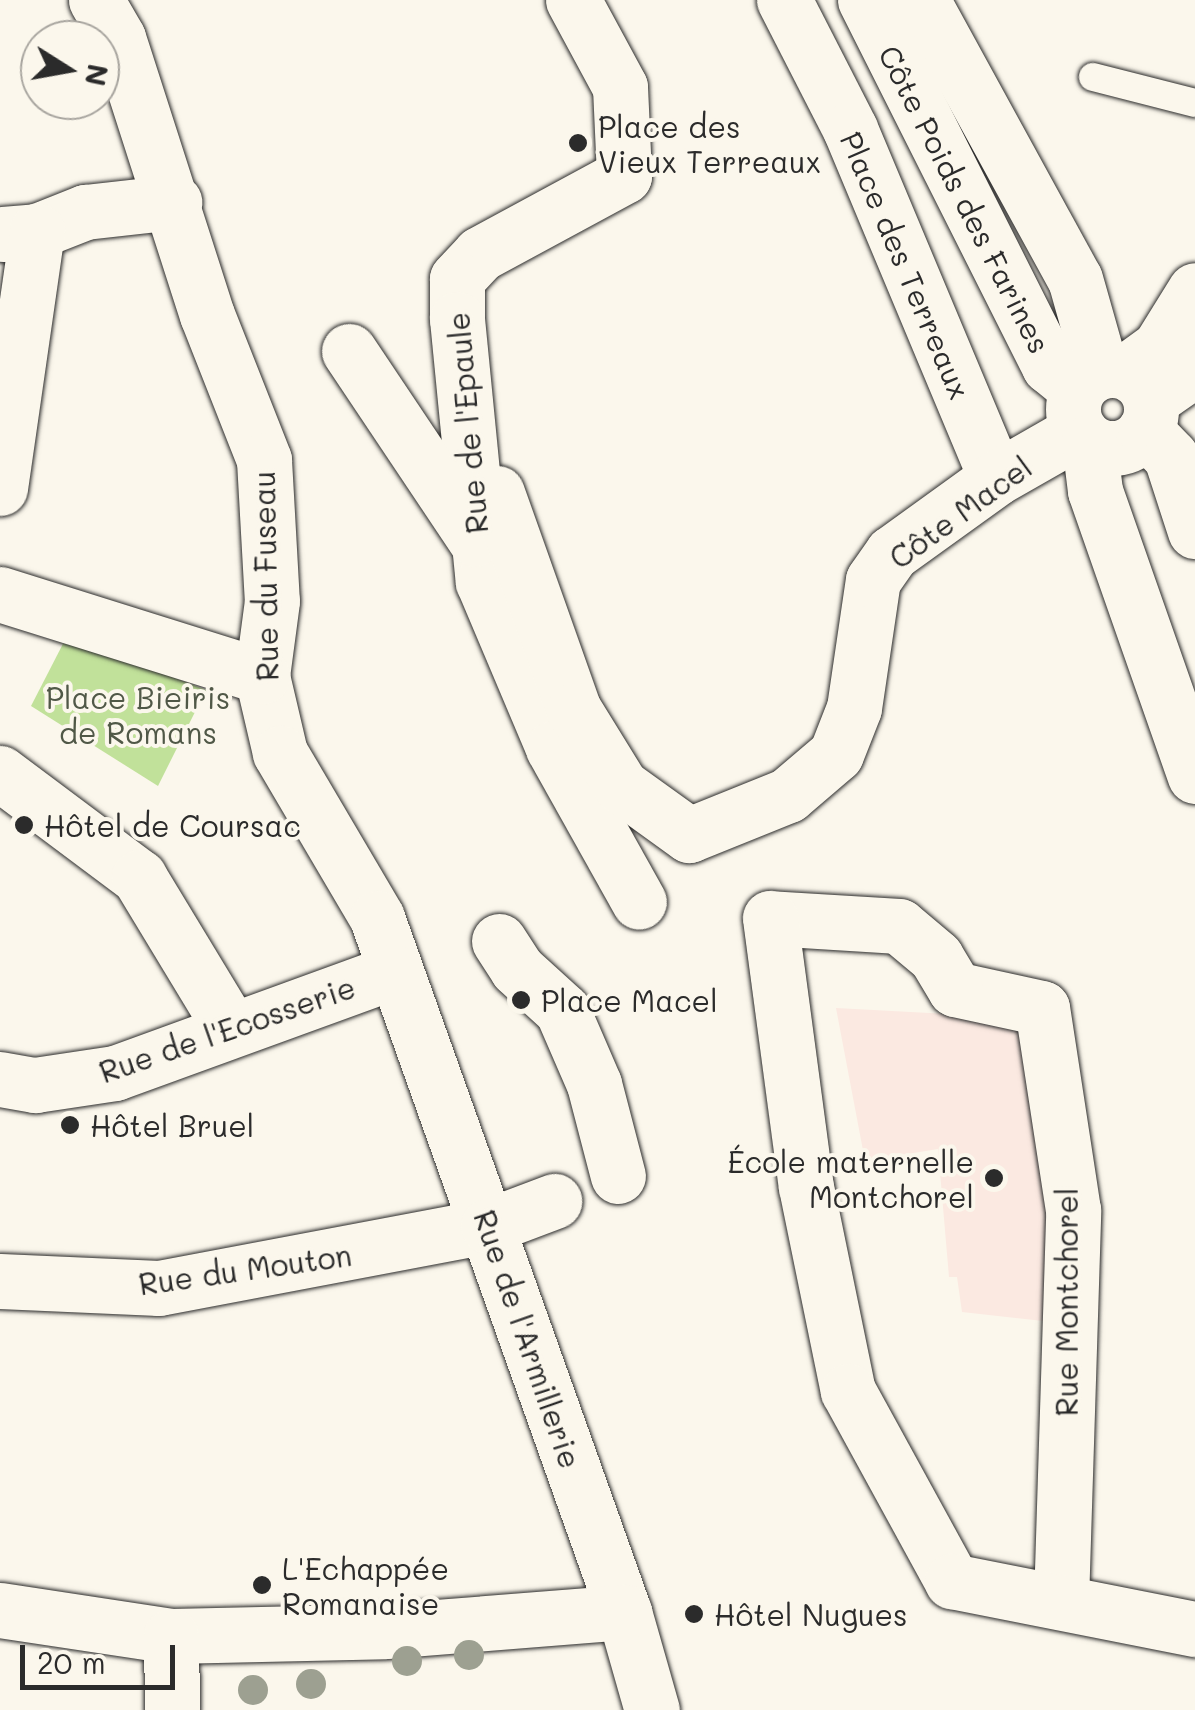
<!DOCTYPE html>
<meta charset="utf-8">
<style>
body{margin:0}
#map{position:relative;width:1195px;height:1710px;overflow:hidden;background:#fbf7ec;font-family:Mali,sans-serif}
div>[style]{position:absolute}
.built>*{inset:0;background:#fbe9e1}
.green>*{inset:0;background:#c1e19a}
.roads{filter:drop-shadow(0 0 2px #2b2b2b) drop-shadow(0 0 2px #2b2b2b)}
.lane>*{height:28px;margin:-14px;padding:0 14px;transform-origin:14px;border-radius:14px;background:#fbf7ec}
.street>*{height:55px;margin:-27.5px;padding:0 27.5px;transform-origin:27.5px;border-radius:27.5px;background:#fbf7ec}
.secondary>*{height:55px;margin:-27.5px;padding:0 27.5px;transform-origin:27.5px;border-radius:27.5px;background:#fbf7ec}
.secondary>.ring{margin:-27.5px;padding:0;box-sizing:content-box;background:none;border:55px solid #fbf7ec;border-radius:50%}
.trees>*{width:30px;height:30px;margin:-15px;border-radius:50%;background:#9da091}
.dots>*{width:28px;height:28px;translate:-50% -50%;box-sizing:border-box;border:5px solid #fbf7ec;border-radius:50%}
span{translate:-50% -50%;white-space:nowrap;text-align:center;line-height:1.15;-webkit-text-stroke:8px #fbf7ec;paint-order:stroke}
.poi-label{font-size:30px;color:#2b2b2b}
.left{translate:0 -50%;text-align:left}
.right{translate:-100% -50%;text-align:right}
.street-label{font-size:30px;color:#2b2b2b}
.park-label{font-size:30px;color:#505847}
.north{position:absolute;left:20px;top:20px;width:100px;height:100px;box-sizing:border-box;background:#fbf7ec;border:2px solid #a8a59f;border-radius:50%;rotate:101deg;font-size:28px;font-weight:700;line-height:40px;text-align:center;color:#2b2b2b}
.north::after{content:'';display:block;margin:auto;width:35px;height:45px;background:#2b2b2b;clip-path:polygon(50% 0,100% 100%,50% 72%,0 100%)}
.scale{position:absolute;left:20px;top:1645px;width:155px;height:45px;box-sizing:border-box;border:5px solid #2b2b2b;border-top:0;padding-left:12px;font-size:30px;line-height:35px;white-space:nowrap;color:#2b2b2b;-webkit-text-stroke:8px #fbf7ec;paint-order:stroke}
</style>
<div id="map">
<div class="built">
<div style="clip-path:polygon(836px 1008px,1024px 1018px,1051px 1206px,1052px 1322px,962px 1312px,957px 1277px,949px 1277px,938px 1149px,865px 1161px)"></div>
</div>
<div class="green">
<div style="clip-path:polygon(67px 636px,206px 690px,158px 786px,31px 706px)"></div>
</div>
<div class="roads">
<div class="lane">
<div style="left:1093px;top:77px;width:105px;rotate:14.3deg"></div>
</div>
<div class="street">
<div style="left:96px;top:0;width:44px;rotate:59.9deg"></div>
<div style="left:118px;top:38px;width:291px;rotate:72.2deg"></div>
<div style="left:207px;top:315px;width:156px;rotate:68.5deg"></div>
<div style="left:264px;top:460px;width:141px;rotate:86.8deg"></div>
<div style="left:272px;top:601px;width:76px;rotate:97.6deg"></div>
<div style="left:262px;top:676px;width:79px;rotate:76.8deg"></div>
<div style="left:280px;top:753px;width:191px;rotate:59.5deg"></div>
<div style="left:377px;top:918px;width:737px;rotate:70.41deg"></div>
<div style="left:624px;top:1612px;width:102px;rotate:74.1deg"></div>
<div style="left:573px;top:0;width:99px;rotate:61.6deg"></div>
<div style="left:620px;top:87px;width:89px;rotate:87.4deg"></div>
<div style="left:624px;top:176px;width:164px;rotate:151.6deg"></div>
<div style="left:480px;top:254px;width:34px;rotate:133deg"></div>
<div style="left:457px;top:279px;width:40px;rotate:90deg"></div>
<div style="left:457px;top:319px;width:264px;rotate:84.4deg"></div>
<div style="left:483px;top:582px;width:180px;rotate:67.1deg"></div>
<div style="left:553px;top:748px;width:176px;rotate:60.8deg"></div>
<div style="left:784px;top:0;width:145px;rotate:62.9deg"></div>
<div style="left:850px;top:129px;width:378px;rotate:67.3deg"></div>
<div style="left:922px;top:0;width:318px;rotate:61.3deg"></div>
<div style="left:1075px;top:279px;width:96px;rotate:74.2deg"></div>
<div style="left:3px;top:234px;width:34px;rotate:-5deg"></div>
<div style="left:37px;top:231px;width:52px;rotate:-21.6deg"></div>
<div style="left:85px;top:212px;width:90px;rotate:-6.4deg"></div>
<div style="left:349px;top:351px;width:226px;rotate:56.2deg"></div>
<div style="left:1127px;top:371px;width:39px;rotate:-36deg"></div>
<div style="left:1159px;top:348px;width:68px;rotate:-58.2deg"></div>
<div style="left:1152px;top:399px;width:52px;rotate:-34.9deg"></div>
<div style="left:0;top:488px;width:260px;rotate:-81.8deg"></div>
<div style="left:497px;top:493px;width:230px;rotate:70.5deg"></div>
<div style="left:574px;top:710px;width:89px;rotate:58.3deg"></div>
<div style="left:621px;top:786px;width:84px;rotate:35.8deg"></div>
<div style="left:689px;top:835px;width:107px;rotate:-22deg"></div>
<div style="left:788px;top:795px;width:63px;rotate:-40.5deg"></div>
<div style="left:836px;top:754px;width:49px;rotate:-68.6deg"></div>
<div style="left:854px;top:708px;width:129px;rotate:-81.6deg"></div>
<div style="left:873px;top:580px;width:33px;rotate:-55deg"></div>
<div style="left:892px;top:553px;width:128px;rotate:-35.8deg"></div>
<div style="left:996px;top:478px;width:95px;rotate:-29.8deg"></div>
<div style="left:0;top:594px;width:275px;rotate:17.4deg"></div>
<div style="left:0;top:773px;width:174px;rotate:36.8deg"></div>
<div style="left:139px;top:877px;width:175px;rotate:58.8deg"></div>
<div style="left:499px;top:941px;width:33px;rotate:57deg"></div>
<div style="left:517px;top:969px;width:61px;rotate:42.3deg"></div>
<div style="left:562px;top:1010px;width:81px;rotate:66.6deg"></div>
<div style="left:594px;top:1084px;width:95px;rotate:75.4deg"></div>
<div style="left:0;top:1079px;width:36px;rotate:10deg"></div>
<div style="left:35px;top:1085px;width:81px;rotate:-8.5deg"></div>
<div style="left:115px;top:1073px;width:296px;rotate:-20deg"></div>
<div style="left:0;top:1281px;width:159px;rotate:2.5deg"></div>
<div style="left:159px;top:1288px;width:335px;rotate:-10.7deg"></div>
<div style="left:488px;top:1226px;width:71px;rotate:-20.7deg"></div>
<div style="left:1061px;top:1602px;width:392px;rotate:-88.2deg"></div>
<div style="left:1073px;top:1210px;width:204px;rotate:-98.7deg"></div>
<div style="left:1042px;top:1008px;width:89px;rotate:-167.7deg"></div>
<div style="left:955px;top:989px;width:37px;rotate:-121deg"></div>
<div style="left:936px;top:957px;width:48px;rotate:-140deg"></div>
<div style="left:899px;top:926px;width:129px;rotate:-176.5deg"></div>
<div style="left:770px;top:918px;width:271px;rotate:82.4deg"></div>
<div style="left:806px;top:1187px;width:208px;rotate:78.4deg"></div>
<div style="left:848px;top:1391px;width:217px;rotate:61.3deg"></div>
<div style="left:952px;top:1581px;width:248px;rotate:11.2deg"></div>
<div style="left:0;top:1610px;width:173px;rotate:8.6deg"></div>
<div style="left:171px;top:1636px;width:214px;rotate:-1.3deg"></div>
<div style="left:385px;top:1631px;width:240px;rotate:-4.5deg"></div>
<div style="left:171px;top:1636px;width:74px;rotate:89.2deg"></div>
</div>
<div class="secondary">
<div style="left:865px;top:0;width:410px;rotate:63.3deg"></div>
<div style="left:1049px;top:366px;width:36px;rotate:39deg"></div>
<div class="ring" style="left:1073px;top:370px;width:23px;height:23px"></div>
<div style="left:1145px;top:430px;width:37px;rotate:46deg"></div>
<div style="left:1171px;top:457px;width:78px;rotate:72deg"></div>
<div style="left:1089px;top:442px;width:49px;rotate:83deg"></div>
<div style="left:1095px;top:491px;width:302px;rotate:70.7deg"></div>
</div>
</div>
<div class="trees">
<div style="left:469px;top:1655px"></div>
<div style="left:407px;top:1661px"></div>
<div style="left:311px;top:1684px"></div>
<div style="left:253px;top:1690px"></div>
</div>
<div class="dots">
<div style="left:578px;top:143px;background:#2b2b2b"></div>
<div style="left:24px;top:825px;background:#2b2b2b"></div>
<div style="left:521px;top:1000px;background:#2b2b2b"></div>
<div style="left:70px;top:1125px;background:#2b2b2b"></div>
<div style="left:994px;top:1178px;background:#2b2b2b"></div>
<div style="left:262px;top:1585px;background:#2b2b2b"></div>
<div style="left:694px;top:1614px;background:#2b2b2b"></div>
</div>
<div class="poi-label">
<span class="left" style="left:598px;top:143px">Place des<br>Vieux Terreaux</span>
<span class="left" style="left:44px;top:825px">Hôtel de Coursac</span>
<span class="left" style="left:541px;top:1000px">Place Macel</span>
<span class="left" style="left:90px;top:1125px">Hôtel Bruel</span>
<span class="right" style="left:974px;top:1178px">École maternelle<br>Montchorel</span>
<span class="left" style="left:282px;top:1585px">L'Echappée<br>Romanaise</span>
<span class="left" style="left:714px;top:1614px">Hôtel Nugues</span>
</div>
<div class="street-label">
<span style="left:965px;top:199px;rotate:63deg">Côte Poids des Farines</span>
<span style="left:906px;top:265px;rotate:67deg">Place des Terreaux</span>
<span style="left:467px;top:423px;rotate:-95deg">Rue de l'Epaule</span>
<span style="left:960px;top:512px;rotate:-36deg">Côte Macel</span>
<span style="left:265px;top:576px;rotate:-91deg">Rue du Fuseau</span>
<span style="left:227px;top:1029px;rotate:-19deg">Rue de l'Ecosserie</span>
<span style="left:245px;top:1269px;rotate:-8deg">Rue du Mouton</span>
<span style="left:1066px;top:1302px;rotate:-90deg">Rue Montchorel</span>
<span style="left:528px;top:1339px;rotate:71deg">Rue de l'Armillerie</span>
</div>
<div class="park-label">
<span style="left:138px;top:714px">Place Bieiris<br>de Romans</span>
</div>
<div class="north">N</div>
<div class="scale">20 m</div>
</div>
